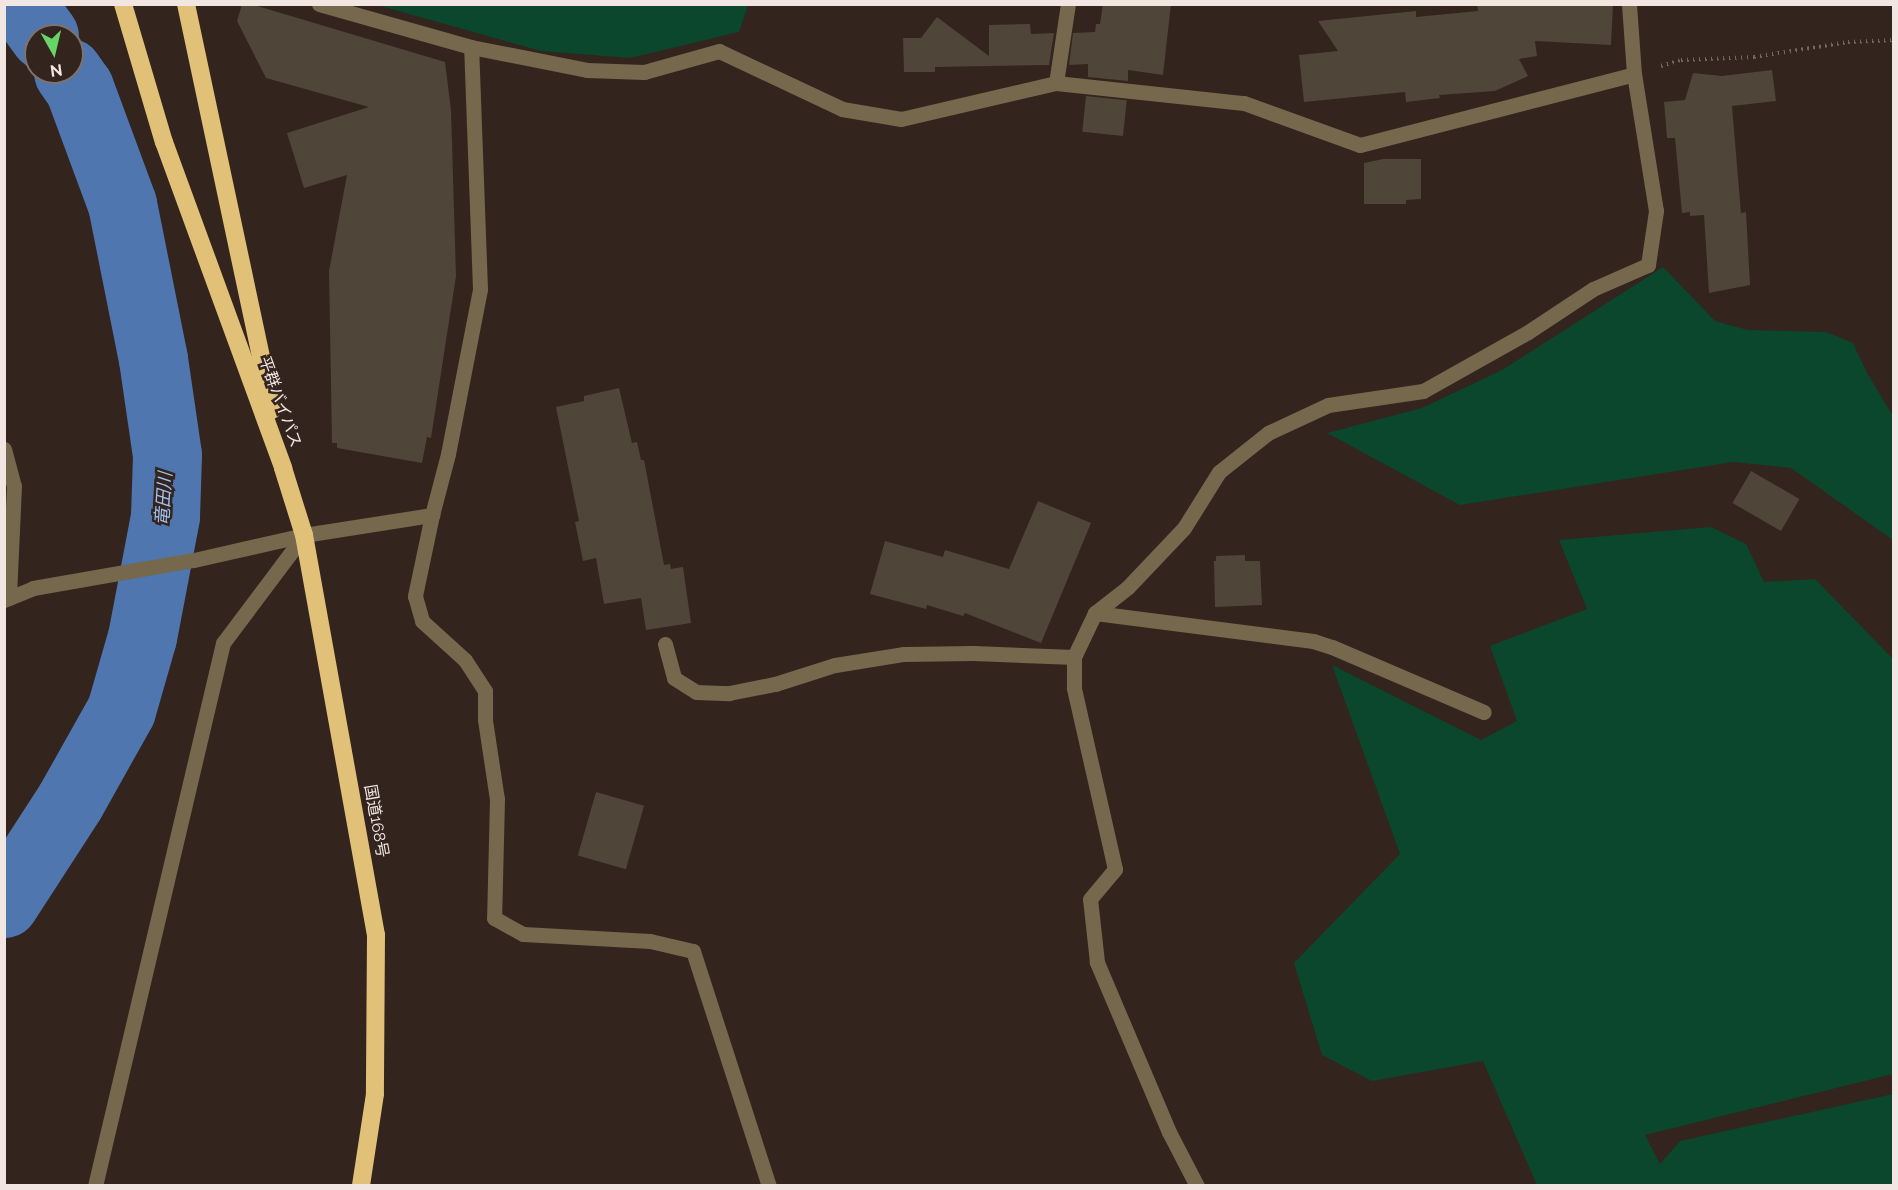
<!DOCTYPE html>
<meta charset="utf-8">
<style>
body{margin:0}
#map{position:relative;width:1898px;height:1190px;overflow:hidden;background:#33241e;font-family:Raleway,"Noto Sans JP",sans-serif}
div>[style]{position:absolute}
.green>*{inset:0;background:#0a472c}
.river>*{height:69px;margin:-34.5px;padding:0 34.5px;transform-origin:34.5px;border-radius:34.5px;background:#4f76af}
.building>*{inset:0;background:#4f4538;transform-origin:0 0}
.path>*{height:4px;margin-top:-2px;transform-origin:0;background:repeating-linear-gradient(90deg,#746661 0 1.5px,transparent 0 6px)}
.minor>*{height:15px;margin:-7.5px;padding:0 7.5px;transform-origin:7.5px;border-radius:7.5px;background:#75684c}
.highway>*{height:18px;margin:-9px;padding:0 9px;transform-origin:9px;border-radius:9px;background:#e1c078}
span{translate:-50% -50%;white-space:nowrap;text-align:center;line-height:1.15;-webkit-text-stroke:5px #33241e;paint-order:stroke}
.street-label{font-size:16px;color:#f1e6e2}
.water-label{font-size:18px;color:#9fc0f0;font-style:italic}
.frame{position:absolute;inset:0;border:6px solid #f1e6e2;pointer-events:none}
.north{position:absolute;left:24px;top:24px;width:60px;height:60px;box-sizing:border-box;background:#33241e;border:2px solid #7f726c;border-radius:50%;rotate:172deg;font-size:16px;font-weight:700;line-height:24px;text-align:center;color:#f1e6e2}
.north::after{content:'';display:block;margin:auto;width:21px;height:27px;background:#67d466;clip-path:polygon(50% 0,100% 100%,50% 72%,0 100%)}
</style>
<div id="map">
<div class="green">
<div style="clip-path:polygon(377px 5px,748px 5px,739px 32px,630px 58px,541px 51px)"></div>
<div style="clip-path:polygon(1663px 267px,1715px 321px,1748px 330px,1826px 332px,1853px 343px,1867px 373px,1893px 416px,1893px 540px,1791px 468px,1733px 462px,1460px 505px,1327px 433px,1422px 408px,1502px 370px)"></div>
<div style="clip-path:polygon(1711px 527px,1746px 544px,1764px 582px,1815px 579px,1893px 659px,1893px 1074px,1645px 1135px,1660px 1164px,1680px 1141px,1893px 1094px,1893px 1185px,1537px 1185px,1483px 1061px,1372px 1081px,1322px 1055px,1294px 963px,1400px 854px,1332px 665px,1481px 740px,1517px 721px,1490px 646px,1587px 609px,1559px 540px)"></div>
</div>
<div class="river">
<div style="left:21px;top:4px;width:39px;rotate:54deg"></div>
<div style="left:4px;top:903px;width:121px;rotate:-57.1deg"></div>
<div style="left:70px;top:801px;width:104px;rotate:-60.7deg"></div>
<div style="left:121px;top:710px;width:76px;rotate:-74deg"></div>
<div style="left:142px;top:637px;width:123px;rotate:-79.2deg"></div>
<div style="left:165px;top:516px;width:61px;rotate:-88.1deg"></div>
<div style="left:167px;top:455px;width:97px;rotate:-98.3deg"></div>
<div style="left:153px;top:359px;width:158px;rotate:-101.3deg"></div>
<div style="left:122px;top:204px;width:124px;rotate:-110.3deg"></div>
<div style="left:79px;top:88px;width:19px;rotate:-125deg"></div>
</div>
<div class="building">
<div style="clip-path:polygon(242px 4px,251px 4px,445px 62px,451px 110px,456px 276px,431px 438px,427px 437px,422px 463px,337px 448px,337px 443px,332px 443px,329px 271px,347px 175px,304px 188px,287px 133px,369px 107px,266px 78px,237px 21px)"></div>
<div style="clip-path:polygon(1103px 4px,1171px 4px,1163px 75px,1128px 70px,1128px 81px,1088px 77px,1088px 64px,1069px 65px,1073px 33px,1095px 32px,1096px 24px,1100px 24px)"></div>
<div style="clip-path:polygon(1477px 4px,1613px 4px,1611px 45px,1535px 41px,1537px 56px,1519px 59px,1528px 76px,1495px 91px,1439px 95px,1440px 98px,1406px 102px,1405px 92px,1304px 102px,1299px 55px,1338px 51px,1318px 21px,1416px 11px,1416px 17px,1478px 11px)"></div>
<div style="clip-path:polygon(937px 17px,989px 56px,989px 25px,1030px 24px,1031px 34px,1054px 33px,1049px 65px,935px 67px,935px 72px,904px 72px,903px 38px,921px 38px)"></div>
<div style="clip-path:polygon(1772px 70px,1776px 101px,1732px 106px,1741px 213px,1746px 212px,1750px 285px,1709px 293px,1704px 215px,1690px 216px,1690px 212px,1682px 213px,1675px 138px,1667px 138px,1664px 102px,1685px 100px,1693px 73px,1722px 76px)"></div>
<div style="left:1086px;top:96px;width:41px;height:36px;rotate:6deg"></div>
<div style="clip-path:polygon(1383px 159px,1421px 159px,1421px 199px,1406px 200px,1406px 204px,1364px 204px,1364px 163px)"></div>
<div style="clip-path:polygon(619px 388px,632px 443px,637px 442px,641px 460px,644px 460px,664px 565px,670px 564px,671px 569px,683px 567px,691px 623px,646px 630px,641px 598px,604px 604px,596px 558px,583px 561px,575px 522px,579px 521px,556px 407px,584px 401px,584px 396px)"></div>
<div style="left:1751px;top:471px;width:56px;height:37px;rotate:30deg"></div>
<div style="clip-path:polygon(1038px 501px,1091px 523px,1041px 643px,965px 613px,963px 616px,927px 605px,926px 609px,870px 594px,885px 541px,943px 557px,945px 550px,1009px 569px)"></div>
<div style="clip-path:polygon(1245px 555px,1245px 561px,1260px 561px,1262px 605px,1215px 607px,1214px 561px,1216px 561px,1216px 556px)"></div>
<div style="left:596px;top:792px;width:50px;height:66px;rotate:16deg"></div>
</div>
<div class="path">
<div style="left:1661px;top:66px;width:21px;rotate:-17deg"></div>
<div style="left:1681px;top:60px;width:73px;rotate:-2.4deg"></div>
<div style="left:1754px;top:57px;width:95px;rotate:-9.1deg"></div>
<div style="left:1848px;top:42px;width:46px;rotate:-2.5deg"></div>
</div>
<div class="minor">
<div style="left:319px;top:4px;width:158px;rotate:15.8deg"></div>
<div style="left:471px;top:47px;width:118px;rotate:11.2deg"></div>
<div style="left:587px;top:70px;width:57px;rotate:2deg"></div>
<div style="left:644px;top:72px;width:78px;rotate:-15.6deg"></div>
<div style="left:719px;top:51px;width:136px;rotate:25.2deg"></div>
<div style="left:842px;top:109px;width:60px;rotate:9.6deg"></div>
<div style="left:901px;top:119px;width:159px;rotate:-13.1deg"></div>
<div style="left:1056px;top:83px;width:189px;rotate:6.1deg"></div>
<div style="left:1244px;top:103px;width:123px;rotate:19.9deg"></div>
<div style="left:1360px;top:145px;width:283px;rotate:-14.5deg"></div>
<div style="left:1056px;top:83px;width:80px;rotate:-81.4deg"></div>
<div style="left:4px;top:449px;width:38px;rotate:75deg"></div>
<div style="left:14px;top:486px;width:112px;rotate:92.6deg"></div>
<div style="left:432px;top:515px;width:83px;rotate:101.9deg"></div>
<div style="left:415px;top:596px;width:26px;rotate:74deg"></div>
<div style="left:422px;top:621px;width:58px;rotate:42.2deg"></div>
<div style="left:465px;top:660px;width:37px;rotate:57deg"></div>
<div style="left:485px;top:691px;width:29px;rotate:90deg"></div>
<div style="left:485px;top:720px;width:80px;rotate:81.4deg"></div>
<div style="left:497px;top:799px;width:119px;rotate:91.4deg"></div>
<div style="left:494px;top:918px;width:33px;rotate:29deg"></div>
<div style="left:523px;top:934px;width:127px;rotate:3.2deg"></div>
<div style="left:650px;top:941px;width:44px;rotate:13.1deg"></div>
<div style="left:693px;top:951px;width:247px;rotate:72.1deg"></div>
<div style="left:4px;top:600px;width:31px;rotate:-22deg"></div>
<div style="left:33px;top:588px;width:163px;rotate:-9.9deg"></div>
<div style="left:194px;top:560px;width:113px;rotate:-12.8deg"></div>
<div style="left:304px;top:535px;width:130px;rotate:-8.9deg"></div>
<div style="left:432px;top:515px;width:63px;rotate:-75.3deg"></div>
<div style="left:448px;top:454px;width:168px;rotate:-79deg"></div>
<div style="left:480px;top:289px;width:242px;rotate:-92.1deg"></div>
<div style="left:1095px;top:613px;width:220px;rotate:7.3deg"></div>
<div style="left:1313px;top:641px;width:20px;rotate:18deg"></div>
<div style="left:1332px;top:647px;width:165px;rotate:23.2deg"></div>
<div style="left:665px;top:644px;width:35px;rotate:75deg"></div>
<div style="left:674px;top:678px;width:26px;rotate:32deg"></div>
<div style="left:696px;top:692px;width:33px;rotate:2deg"></div>
<div style="left:729px;top:693px;width:47px;rotate:-11.1deg"></div>
<div style="left:775px;top:684px;width:63px;rotate:-17.6deg"></div>
<div style="left:835px;top:665px;width:70px;rotate:-9.1deg"></div>
<div style="left:904px;top:654px;width:69px;rotate:-0.8deg"></div>
<div style="left:973px;top:653px;width:101px;rotate:2.3deg"></div>
<div style="left:95px;top:1186px;width:558px;rotate:-76.74deg"></div>
<div style="left:223px;top:643px;width:135px;rotate:-53.1deg"></div>
<div style="left:1197px;top:1186px;width:61px;rotate:-117.4deg"></div>
<div style="left:1169px;top:1132px;width:185px;rotate:-113deg"></div>
<div style="left:1097px;top:962px;width:63px;rotate:-96.3deg"></div>
<div style="left:1090px;top:899px;width:39px;rotate:-50deg"></div>
<div style="left:1115px;top:869px;width:186px;rotate:-102.8deg"></div>
<div style="left:1074px;top:688px;width:31px;rotate:-90deg"></div>
<div style="left:1074px;top:657px;width:49px;rotate:-64.5deg"></div>
<div style="left:1095px;top:613px;width:42px;rotate:-38.2deg"></div>
<div style="left:1128px;top:587px;width:81px;rotate:-46.5deg"></div>
<div style="left:1184px;top:528px;width:66px;rotate:-58deg"></div>
<div style="left:1219px;top:472px;width:63px;rotate:-38.5deg"></div>
<div style="left:1268px;top:433px;width:66px;rotate:-25deg"></div>
<div style="left:1328px;top:405px;width:96px;rotate:-8.4deg"></div>
<div style="left:1423px;top:391px;width:120px;rotate:-29.3deg"></div>
<div style="left:1528px;top:332px;width:78px;rotate:-33.5deg"></div>
<div style="left:1593px;top:289px;width:60px;rotate:-23.6deg"></div>
<div style="left:1648px;top:265px;width:55px;rotate:-81.6deg"></div>
<div style="left:1656px;top:211px;width:139px;rotate:-99.1deg"></div>
<div style="left:1634px;top:74px;width:70px;rotate:-94.1deg"></div>
</div>
<div class="highway">
<div style="left:123px;top:4px;width:144px;rotate:73.5deg"></div>
<div style="left:164px;top:142px;width:347px;rotate:69.9deg"></div>
<div style="left:283px;top:468px;width:70px;rotate:72.6deg"></div>
<div style="left:304px;top:535px;width:406px;rotate:79.8deg"></div>
<div style="left:376px;top:935px;width:159px;rotate:90.4deg"></div>
<div style="left:375px;top:1094px;width:93px;rotate:98.7deg"></div>
<div style="left:186px;top:4px;width:415px;rotate:78deg"></div>
</div>
<div class="street-label">
<span style="left:280px;top:402px;rotate:70deg">平群バイパス</span>
<span style="left:376px;top:821px;rotate:80deg">国道168号</span>
</div>
<div class="water-label">
<span style="left:164px;top:499px;rotate:-86deg">竜田川</span>
</div>
<div class="frame"></div>
<div class="north">N</div>
</div>
